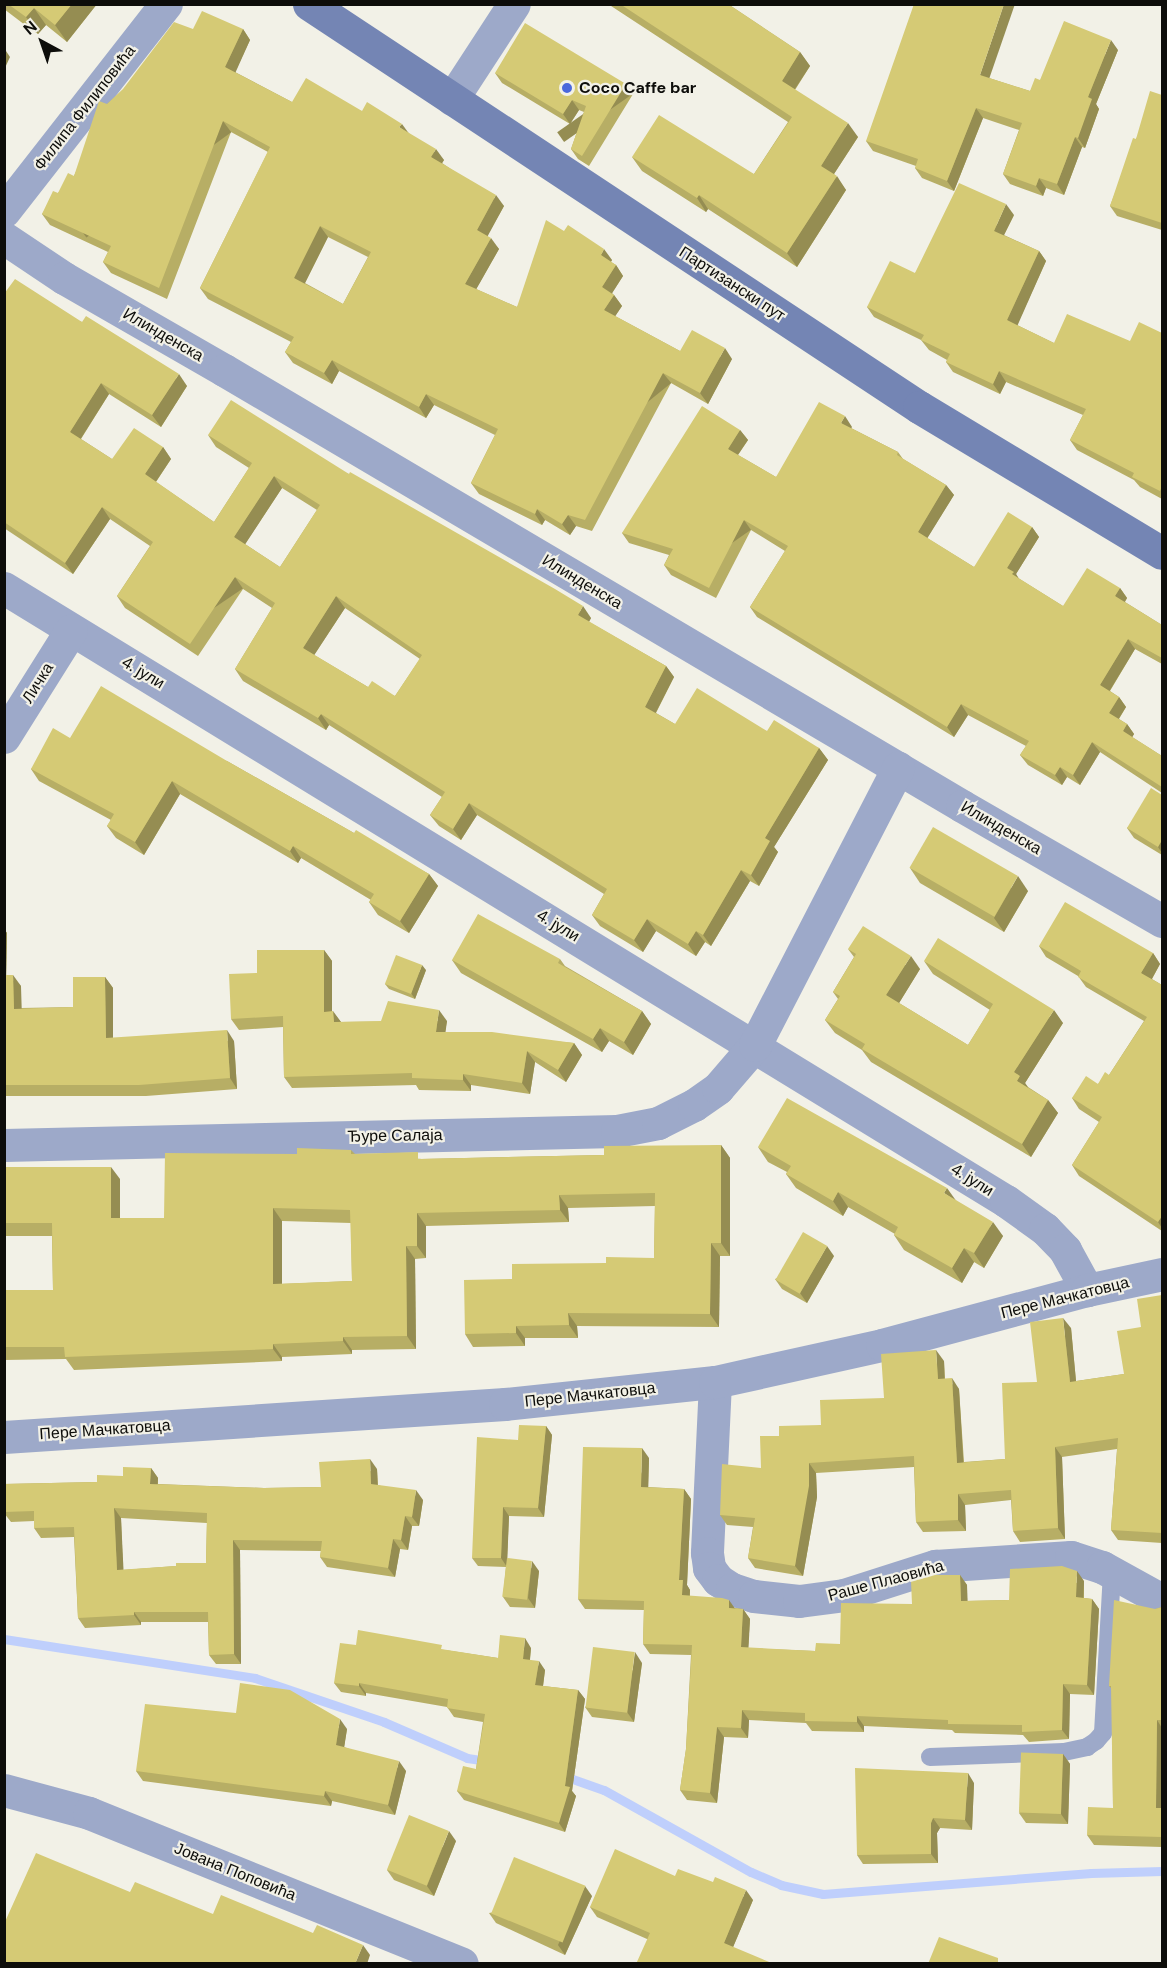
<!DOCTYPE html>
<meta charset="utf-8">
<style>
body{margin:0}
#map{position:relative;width:1167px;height:1968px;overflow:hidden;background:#f2f1e7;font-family:"DM Sans",sans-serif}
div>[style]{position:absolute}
.stream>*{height:9px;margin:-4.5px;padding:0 4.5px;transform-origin:4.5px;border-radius:4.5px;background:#bfcffc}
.service>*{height:18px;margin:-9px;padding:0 9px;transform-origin:9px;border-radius:9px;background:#9da9c9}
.minor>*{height:33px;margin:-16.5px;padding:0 16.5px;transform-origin:16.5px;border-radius:16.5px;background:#9da9c9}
.secondary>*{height:33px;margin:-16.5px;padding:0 16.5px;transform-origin:16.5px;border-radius:16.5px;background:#7485b4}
.wall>*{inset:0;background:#b7ae65}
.shaded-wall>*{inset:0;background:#958d52;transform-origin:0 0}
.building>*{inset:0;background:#d5ca75;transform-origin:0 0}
.dots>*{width:16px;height:16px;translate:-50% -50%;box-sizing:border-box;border:3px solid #f2f1e7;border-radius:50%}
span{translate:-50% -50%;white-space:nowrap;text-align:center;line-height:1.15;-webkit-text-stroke:4.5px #f2f1e7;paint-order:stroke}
.poi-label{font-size:16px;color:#0d0d0a;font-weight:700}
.left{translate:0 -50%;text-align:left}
.street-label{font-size:16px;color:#0d0d0a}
.frame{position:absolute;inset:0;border:6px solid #0d0d0a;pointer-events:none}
.north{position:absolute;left:12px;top:12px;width:60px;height:60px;-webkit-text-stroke:4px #f2f1e7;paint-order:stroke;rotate:320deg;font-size:16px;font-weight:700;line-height:24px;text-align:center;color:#0d0d0a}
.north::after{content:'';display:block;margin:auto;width:21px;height:27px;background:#0d0d0a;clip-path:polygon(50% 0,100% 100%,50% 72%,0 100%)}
</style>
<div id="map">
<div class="stream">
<div style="left:4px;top:1639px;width:254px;rotate:8.8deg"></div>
<div style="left:255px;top:1678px;width:136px;rotate:18.8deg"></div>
<div style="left:384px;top:1722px;width:90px;rotate:23.4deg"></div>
<div style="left:467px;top:1758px;width:21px;rotate:8deg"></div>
<div style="left:564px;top:1776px;width:42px;rotate:19.3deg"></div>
<div style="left:604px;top:1790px;width:168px;rotate:29.2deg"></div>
<div style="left:751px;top:1872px;width:33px;rotate:23deg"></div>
<div style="left:781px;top:1885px;width:43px;rotate:12.1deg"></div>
<div style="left:823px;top:1894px;width:269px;rotate:-4.5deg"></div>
<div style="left:1091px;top:1873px;width:71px;rotate:-1.6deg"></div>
</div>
<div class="service">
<div style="left:930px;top:1757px;width:134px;rotate:-2.1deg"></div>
<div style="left:1064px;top:1752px;width:24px;rotate:-12deg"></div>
<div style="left:1087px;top:1747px;width:11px;rotate:-34deg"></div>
<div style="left:1096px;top:1741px;width:11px;rotate:-49deg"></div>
<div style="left:1103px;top:1733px;width:160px;rotate:-86.8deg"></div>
</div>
<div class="minor">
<div style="left:452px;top:99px;width:113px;rotate:-56.9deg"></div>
<div style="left:4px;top:211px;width:263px;rotate:-52deg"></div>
<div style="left:4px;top:238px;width:72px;rotate:33.7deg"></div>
<div style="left:64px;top:278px;width:185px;rotate:29.9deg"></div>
<div style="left:224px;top:370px;width:857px;rotate:30.57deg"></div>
<div style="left:962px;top:806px;width:231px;rotate:29.9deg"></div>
<div style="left:4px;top:588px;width:1175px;rotate:31.46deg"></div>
<div style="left:1006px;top:1201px;width:48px;rotate:35.7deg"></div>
<div style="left:1045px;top:1229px;width:29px;rotate:46deg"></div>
<div style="left:1065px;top:1250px;width:46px;rotate:61.2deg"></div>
<div style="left:4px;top:737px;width:126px;rotate:-57.9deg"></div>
<div style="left:4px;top:1145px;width:613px;rotate:-1.31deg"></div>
<div style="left:617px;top:1131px;width:42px;rotate:-11deg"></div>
<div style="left:658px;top:1123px;width:40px;rotate:-26.6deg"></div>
<div style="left:694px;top:1105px;width:29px;rotate:-35deg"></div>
<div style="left:718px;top:1088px;width:57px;rotate:-49.3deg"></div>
<div style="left:755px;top:1045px;width:312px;rotate:-62.7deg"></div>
<div style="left:715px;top:1382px;width:171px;rotate:92.7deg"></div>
<div style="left:707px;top:1553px;width:15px;rotate:82deg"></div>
<div style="left:709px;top:1568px;width:15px;rotate:53deg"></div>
<div style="left:718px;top:1580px;width:17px;rotate:33deg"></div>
<div style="left:732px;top:1589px;width:23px;rotate:18deg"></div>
<div style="left:754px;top:1596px;width:45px;rotate:6.3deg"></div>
<div style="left:799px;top:1601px;width:45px;rotate:-7.6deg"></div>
<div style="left:844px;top:1595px;width:96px;rotate:-17.7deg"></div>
<div style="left:935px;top:1566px;width:136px;rotate:-3.8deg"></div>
<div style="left:1071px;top:1557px;width:33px;rotate:18deg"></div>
<div style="left:1102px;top:1567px;width:68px;rotate:28.8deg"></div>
<div style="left:4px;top:1437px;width:502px;rotate:-3.77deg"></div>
<div style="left:505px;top:1404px;width:211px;rotate:-6deg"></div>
<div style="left:715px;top:1382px;width:171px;rotate:-12.5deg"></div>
<div style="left:882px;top:1345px;width:212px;rotate:-15deg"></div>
<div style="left:1087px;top:1290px;width:77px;rotate:-12deg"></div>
<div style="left:4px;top:1790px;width:88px;rotate:15.1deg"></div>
<div style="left:89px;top:1813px;width:402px;rotate:22deg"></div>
</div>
<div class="secondary">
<div style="left:309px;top:4px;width:731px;rotate:33.45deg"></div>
<div style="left:919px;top:407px;width:283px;rotate:31deg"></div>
</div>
<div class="wall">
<div style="clip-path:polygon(4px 4px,97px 4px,67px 42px,46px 25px,38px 34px,25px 25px,4px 9px)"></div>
<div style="clip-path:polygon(608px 4px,728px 4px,800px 52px,810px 66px,795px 90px,858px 137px,834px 174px,846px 190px,797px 267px,708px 209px,706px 212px,642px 171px,632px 157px,754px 174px,788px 122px)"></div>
<div style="clip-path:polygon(evenodd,193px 29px,243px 29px,250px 40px,235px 72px,292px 102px,362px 111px,408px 133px,444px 160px,442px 163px,504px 206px,487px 236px,499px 249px,476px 289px,517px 307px,564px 231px,612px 260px,611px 262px,616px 265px,623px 276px,612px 293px,614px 295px,622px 306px,615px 316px,680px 351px,732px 359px,708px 404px,671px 383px,592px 531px,576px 526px,570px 535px,545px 520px,542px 525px,479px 494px,471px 483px,495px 435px,434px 405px,426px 418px,339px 371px,332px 384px,293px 363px,285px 352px,291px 342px,208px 299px,200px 288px,268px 152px,231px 132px,167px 299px,111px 273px,103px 262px,108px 252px,50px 225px,42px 214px,58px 193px,74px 176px,107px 104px,193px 29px,328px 237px,368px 257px,343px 304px,305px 283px,328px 237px)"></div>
<div style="clip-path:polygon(1118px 50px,1096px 104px,1099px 109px,1085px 148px,1082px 147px,1064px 195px,1046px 188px,1043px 196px,1010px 184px,1003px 174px,1019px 130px,983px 118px,954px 191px,922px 178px,915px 168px,916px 166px,873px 151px,866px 141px,989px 78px,1030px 91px,1040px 80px)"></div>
<div style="clip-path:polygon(495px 73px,633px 94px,589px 166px,578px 159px,571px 149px,584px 112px,579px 110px,570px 124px,502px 83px)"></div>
<div style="clip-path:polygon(1162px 95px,1162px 230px,1117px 216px,1110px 206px,1136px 139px)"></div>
<div style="clip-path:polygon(1014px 215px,1004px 235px,1039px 251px,1046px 261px,1017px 325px,1054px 343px,1130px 341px,1162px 333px,1162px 499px,1140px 487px,1134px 480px,1077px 450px,1070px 440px,1083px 415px,1006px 382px,1000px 394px,953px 372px,946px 362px,947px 360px,929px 350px,921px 340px,874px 317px,867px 307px,915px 273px)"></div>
<div style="clip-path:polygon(evenodd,4px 294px,82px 322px,187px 386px,161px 427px,109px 394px,81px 439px,112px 459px,163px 447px,171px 459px,156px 482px,214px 522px,249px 468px,216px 447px,208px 435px,349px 474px,591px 618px,589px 622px,666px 666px,674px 677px,656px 713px,675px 724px,767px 731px,819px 748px,828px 760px,774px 847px,778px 852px,759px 886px,750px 881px,711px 946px,705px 942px,696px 956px,656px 931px,643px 952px,600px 926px,592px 915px,604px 894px,477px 815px,461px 840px,439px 826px,430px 815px,442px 797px,329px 725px,326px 730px,243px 681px,235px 669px,272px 608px,243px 589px,198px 656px,125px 608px,117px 596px,150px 546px,110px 519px,73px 574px,4px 528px,4px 294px,282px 488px,317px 510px,280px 567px,245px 544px,282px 488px,4px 294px,345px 608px,420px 659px,395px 696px,368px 687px,314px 655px,345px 608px)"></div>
<div style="clip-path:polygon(852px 427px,851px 428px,898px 452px,903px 459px,946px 485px,954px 495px,927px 538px,974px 567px,1032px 527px,1039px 537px,1016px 574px,1018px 578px,1063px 606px,1120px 588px,1127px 598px,1125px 602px,1162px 625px,1162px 664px,1135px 649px,1110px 691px,1119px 697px,1126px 707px,1119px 719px,1127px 724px,1134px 734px,1132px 737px,1162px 756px,1162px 793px,1100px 752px,1080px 785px,1067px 777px,1062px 785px,1028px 765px,1020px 755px,1026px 746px,968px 715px,954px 737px,757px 617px,750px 607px,785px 551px,751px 530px,716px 598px,671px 575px,664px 565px,669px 555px,629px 543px,622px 533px,740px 430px,748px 440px,738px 455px,776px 477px)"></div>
<div style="clip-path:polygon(70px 738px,227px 761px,354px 833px,429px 874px,438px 886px,409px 933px,378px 915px,369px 902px,371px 900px,301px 858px,298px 863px,180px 794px,144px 855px,116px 838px,107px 826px,111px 820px,39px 781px,31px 769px)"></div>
<div style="clip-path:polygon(1162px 795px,1162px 855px,1134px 838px,1127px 828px)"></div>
<div style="clip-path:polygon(910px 868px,1028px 891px,1004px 932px,920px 883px)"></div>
<div style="clip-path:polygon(4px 929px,7px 933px,6px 975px,21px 986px,21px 1008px,73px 1007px,105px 977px,113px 988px,113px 1038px,234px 1041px,237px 1089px,146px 1096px,4px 1096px)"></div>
<div style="clip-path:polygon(1039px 946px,1153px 953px,1160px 964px,1152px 979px,1162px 985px,1162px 1231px,1079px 1176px,1072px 1165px,1099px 1122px,1079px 1109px,1072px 1098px,1098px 1084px,1109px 1075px,1144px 1021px,1086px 987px,1078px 976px,1046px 957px)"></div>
<div style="clip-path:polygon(848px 949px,920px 969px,899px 1003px,968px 1045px,990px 1010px,933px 974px,924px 961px,1063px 1023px,1025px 1083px,1028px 1087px,1048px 1100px,1058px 1113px,1031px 1157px,871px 1062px,862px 1050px,835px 1033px,825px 1020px,838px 999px,833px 992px,854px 957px)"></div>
<div style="clip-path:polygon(324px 950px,332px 961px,332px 1011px,341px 1022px,447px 1021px,445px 1032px,574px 1043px,582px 1055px,566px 1082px,535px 1062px,530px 1094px,471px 1085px,471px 1091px,419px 1090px,416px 1085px,292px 1088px,284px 1077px,283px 1027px,239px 1030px,231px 1019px,257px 973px)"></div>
<div style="clip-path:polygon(560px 959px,565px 966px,642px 1011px,651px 1024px,633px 1055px,609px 1041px,602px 1052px,461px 973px,452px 960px)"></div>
<div style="clip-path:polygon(426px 970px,415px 999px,389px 989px,385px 984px)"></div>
<div style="clip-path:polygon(evenodd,721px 1145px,730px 1158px,730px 1256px,720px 1256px,719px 1327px,577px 1326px,578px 1338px,525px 1338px,525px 1346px,473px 1347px,465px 1334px,512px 1279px,606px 1263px,654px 1258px,655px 1206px,568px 1208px,569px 1222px,426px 1226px,426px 1258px,415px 1259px,416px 1349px,352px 1350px,352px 1354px,282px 1357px,282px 1361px,74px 1370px,66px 1359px,4px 1360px,4px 1290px,53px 1290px,52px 1236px,4px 1236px,4px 1167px,120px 1179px,120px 1218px,164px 1218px,297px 1154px,351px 1150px,355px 1154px,422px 1159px,604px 1155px,721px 1145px,282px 1221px,351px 1223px,352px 1281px,282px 1284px,282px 1221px)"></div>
<div style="clip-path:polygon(758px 1147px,956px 1201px,1003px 1236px,984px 1268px,974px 1262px,962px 1283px,904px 1250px,894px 1235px,895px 1234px,848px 1207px,843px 1216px,796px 1188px,786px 1174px,787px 1172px,768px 1162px)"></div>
<div style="clip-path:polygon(834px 1256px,807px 1303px,782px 1289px,775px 1279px)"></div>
<div style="clip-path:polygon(1162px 1295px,1162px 1543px,1118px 1540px,1111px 1530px,1117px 1449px,1062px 1457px,1065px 1539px,1020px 1542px,1013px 1531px,1011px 1500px,965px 1505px,966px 1531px,923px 1532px,916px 1522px,914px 1467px,816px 1473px,817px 1497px,803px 1576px,755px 1568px,748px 1558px,753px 1527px,727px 1525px,720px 1515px,761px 1468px,779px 1436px,821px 1425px,884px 1398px,944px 1361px,945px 1379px,959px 1389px,964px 1462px,1005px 1459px,1037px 1382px,1071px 1328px,1076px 1381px,1124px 1374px,1141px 1327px)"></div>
<div style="clip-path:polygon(546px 1426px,552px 1435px,544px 1517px,509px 1516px,507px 1559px,539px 1571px,535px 1608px,510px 1607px,503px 1597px,506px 1567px,478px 1566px,472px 1558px,518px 1440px)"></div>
<div style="clip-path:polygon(649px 1458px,648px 1487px,684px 1489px,691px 1499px,687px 1585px,690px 1590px,690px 1596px,735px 1608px,743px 1609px,750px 1619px,748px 1648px,815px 1651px,840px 1644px,912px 1604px,960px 1575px,967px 1585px,967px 1601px,1009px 1600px,1084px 1581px,1084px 1598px,1092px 1599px,1099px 1609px,1094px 1695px,1070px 1694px,1069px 1739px,1029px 1742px,1023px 1735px,955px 1733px,952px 1730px,864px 1726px,864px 1732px,812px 1731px,806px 1723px,749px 1720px,748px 1738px,724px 1737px,717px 1803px,687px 1800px,680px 1790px,686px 1749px,691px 1655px,650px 1654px,643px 1644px,644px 1610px,585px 1609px,578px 1599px)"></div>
<div style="clip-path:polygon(evenodd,151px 1468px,158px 1478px,158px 1484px,264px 1488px,321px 1487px,377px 1469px,378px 1485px,423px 1500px,419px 1526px,412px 1526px,408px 1550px,400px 1549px,395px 1577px,327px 1567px,320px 1557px,321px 1551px,240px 1550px,241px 1664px,216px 1664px,209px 1655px,208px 1622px,141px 1622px,141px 1625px,85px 1628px,78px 1618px,74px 1537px,41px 1538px,34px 1528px,34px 1521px,11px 1522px,4px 1513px,4px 1484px,97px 1482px,123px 1476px,151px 1468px,121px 1518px,207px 1523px,206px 1563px,176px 1566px,123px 1570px,121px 1518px)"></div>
<div style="clip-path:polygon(1162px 1607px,1162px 1847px,1094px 1845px,1087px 1835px,1113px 1808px,1112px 1689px,1109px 1686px,1155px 1609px)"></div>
<div style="clip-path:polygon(356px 1645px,445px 1650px,498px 1658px,531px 1648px,530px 1660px,545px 1670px,543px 1686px,578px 1690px,585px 1699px,572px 1791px,576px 1796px,565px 1832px,464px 1800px,457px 1791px,476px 1769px,483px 1722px,454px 1717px,447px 1707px,366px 1693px,366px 1696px,341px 1692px,334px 1683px)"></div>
<div style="clip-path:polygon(642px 1663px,634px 1722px,592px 1717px,585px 1707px)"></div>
<div style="clip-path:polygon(236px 1713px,347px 1729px,344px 1747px,406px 1771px,395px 1815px,332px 1801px,331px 1806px,143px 1781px,136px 1771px)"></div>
<div style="clip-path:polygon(1063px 1754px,1070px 1764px,1068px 1824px,1026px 1823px,1019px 1813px)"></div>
<div style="clip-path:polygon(974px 1783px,972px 1830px,940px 1828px,937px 1833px,938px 1863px,863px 1864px,857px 1855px)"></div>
<div style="clip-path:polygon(456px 1841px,434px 1896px,394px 1880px,387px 1870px)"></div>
<div style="clip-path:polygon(675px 1876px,753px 1900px,733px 1947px,647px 1939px,597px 1917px,590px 1907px)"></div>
<div style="clip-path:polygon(592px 1896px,565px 1955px,496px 1923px,489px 1913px)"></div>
</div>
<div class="shaded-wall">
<div style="clip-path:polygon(72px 4px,97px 4px,67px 42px,55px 25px)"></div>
<div style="clip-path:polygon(1004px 4px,1015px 4px,987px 85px,980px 75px)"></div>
<div style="clip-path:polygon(34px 8px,46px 25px,38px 34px,26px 17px)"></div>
<div style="clip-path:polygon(243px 29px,250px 40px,233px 78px,225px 67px)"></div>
<div style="clip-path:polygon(1111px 40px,1118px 50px,1096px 104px,1099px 109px,1085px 148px,1078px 138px,1088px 97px)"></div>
<div style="clip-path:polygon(4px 48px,10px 57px,4px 70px)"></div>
<div style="clip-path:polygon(800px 52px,810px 66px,791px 95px,782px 81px)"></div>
<div style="left:626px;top:84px;width:12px;height:84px;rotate:55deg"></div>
<div style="clip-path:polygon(572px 100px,579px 110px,570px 124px,563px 114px)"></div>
<div style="clip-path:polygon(976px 108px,983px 118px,954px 191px,947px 181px)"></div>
<div style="left:223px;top:121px;width:14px;height:179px;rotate:54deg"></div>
<div style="clip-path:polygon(848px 123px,858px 137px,830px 180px,821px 166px)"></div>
<div style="clip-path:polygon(402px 124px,410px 135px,399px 127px)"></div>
<div style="clip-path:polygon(1075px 137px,1082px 147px,1064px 195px,1057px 184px)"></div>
<div style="clip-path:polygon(436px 149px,444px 160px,439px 168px,431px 157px)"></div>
<div style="clip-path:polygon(837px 176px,846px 190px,797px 267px,787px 253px)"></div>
<div style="clip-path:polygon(1039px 178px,1046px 188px,1043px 196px,1036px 186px)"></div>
<div style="clip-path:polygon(496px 195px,504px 206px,485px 241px,477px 230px)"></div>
<div style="clip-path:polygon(699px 195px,708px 209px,706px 212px,697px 198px)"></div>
<div style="clip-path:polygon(1006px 204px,1014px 215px,1001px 241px,994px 231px)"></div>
<div style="clip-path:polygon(320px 226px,328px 237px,302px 289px,294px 278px)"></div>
<div style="clip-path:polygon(491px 238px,499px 249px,473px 295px,465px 284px)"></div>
<div style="clip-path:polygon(604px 249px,612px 260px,608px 266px,601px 255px)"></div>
<div style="clip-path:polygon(1039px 251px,1046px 261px,1015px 331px,1007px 320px)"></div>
<div style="clip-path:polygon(616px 265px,623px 276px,609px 298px,602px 287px)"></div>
<div style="clip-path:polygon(614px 295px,622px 306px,612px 321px,604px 310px)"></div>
<div style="clip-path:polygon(725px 348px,732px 359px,708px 404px,700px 393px)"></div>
<div style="clip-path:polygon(332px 360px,339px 371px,332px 384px,324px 373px)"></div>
<div style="clip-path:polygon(999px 371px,1006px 382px,1000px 394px,993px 384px)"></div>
<div style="left:663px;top:373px;width:13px;height:166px;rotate:51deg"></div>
<div style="clip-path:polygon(179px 374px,187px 386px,161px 427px,152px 415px)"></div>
<div style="clip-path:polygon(101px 383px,109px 394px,78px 443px,70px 432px)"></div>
<div style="clip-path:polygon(426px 394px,434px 405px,426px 418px,419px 407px)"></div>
<div style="clip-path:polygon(845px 416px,852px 427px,848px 433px,841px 423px)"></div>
<div style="clip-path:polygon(740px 430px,748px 440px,735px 459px,728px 449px)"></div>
<div style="clip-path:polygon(163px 447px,171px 459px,153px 486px,145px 474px)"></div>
<div style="clip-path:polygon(274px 476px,282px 488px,242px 549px,234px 537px)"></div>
<div style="clip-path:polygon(946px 485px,954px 495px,925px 542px,918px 532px)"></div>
<div style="clip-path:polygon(102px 507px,110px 519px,73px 574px,65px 563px)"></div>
<div style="clip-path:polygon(537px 509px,545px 520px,542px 525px,535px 514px)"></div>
<div style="clip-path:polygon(568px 515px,576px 526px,570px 535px,562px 524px)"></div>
<div style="left:744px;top:520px;width:12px;height:76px;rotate:55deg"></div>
<div style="clip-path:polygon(1032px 527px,1039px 537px,1016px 574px,1021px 582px,1019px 584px,1007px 568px)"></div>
<div style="left:235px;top:577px;width:14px;height:81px;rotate:56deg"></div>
<div style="clip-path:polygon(1120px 588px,1127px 598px,1122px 606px,1115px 596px)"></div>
<div style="clip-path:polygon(336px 596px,345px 608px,311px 660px,303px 648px)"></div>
<div style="clip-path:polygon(583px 606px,591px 618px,586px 627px,578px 615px)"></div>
<div style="clip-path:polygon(1128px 639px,1135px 649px,1107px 695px,1100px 685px)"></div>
<div style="clip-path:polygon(666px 666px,674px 677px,653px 718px,645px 707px)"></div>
<div style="clip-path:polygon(1119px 697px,1126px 707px,1116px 723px,1109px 713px)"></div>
<div style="clip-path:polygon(961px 704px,968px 715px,954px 737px,947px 727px)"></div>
<div style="clip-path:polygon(321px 714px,329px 725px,326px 730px,318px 718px)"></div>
<div style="clip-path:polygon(1127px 724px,1134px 734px,1130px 741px,1123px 731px)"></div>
<div style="clip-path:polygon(1092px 742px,1100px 752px,1080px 785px,1073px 775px)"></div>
<div style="clip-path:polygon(819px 748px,828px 760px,774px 847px,778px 852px,759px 886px,751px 875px,765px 838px)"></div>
<div style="clip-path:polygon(1060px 767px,1067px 777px,1062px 785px,1055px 775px)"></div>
<div style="clip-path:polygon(172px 781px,180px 794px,144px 855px,135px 842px)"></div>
<div style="clip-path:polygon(469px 803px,477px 815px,461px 840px,453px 829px)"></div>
<div style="clip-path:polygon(1162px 840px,1162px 853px,1158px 847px)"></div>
<div style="clip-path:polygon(293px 846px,301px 858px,298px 863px,290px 851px)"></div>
<div style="clip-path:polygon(741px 870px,750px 881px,711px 946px,703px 935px)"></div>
<div style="clip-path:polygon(429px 874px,438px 886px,409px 933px,400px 921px)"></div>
<div style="clip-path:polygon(1018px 876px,1028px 891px,1004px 932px,994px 918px)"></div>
<div style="clip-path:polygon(647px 919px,656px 931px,643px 952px,634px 940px)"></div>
<div style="clip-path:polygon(4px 929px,7px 933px,6px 987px,4px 985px)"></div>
<div style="clip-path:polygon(696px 931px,705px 942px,696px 956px,688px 944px)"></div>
<div style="clip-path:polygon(324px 950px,332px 961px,332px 1023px,324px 1012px)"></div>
<div style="clip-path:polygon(1153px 953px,1160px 964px,1149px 984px,1141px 973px)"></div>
<div style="clip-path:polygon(911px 956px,920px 969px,896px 1008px,886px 995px)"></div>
<div style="clip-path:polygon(422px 965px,426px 970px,415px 999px,411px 993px)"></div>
<div style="clip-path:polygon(13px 975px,21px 986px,22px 1019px,14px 1009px)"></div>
<div style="clip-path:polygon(105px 977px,113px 988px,113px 1049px,106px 1038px)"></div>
<div style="clip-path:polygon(439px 1010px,447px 1021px,444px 1043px,436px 1032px)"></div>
<div style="clip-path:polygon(1054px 1010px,1063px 1023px,1025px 1083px,1029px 1089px,1017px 1081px,1014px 1072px)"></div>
<div style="clip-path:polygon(333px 1011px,341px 1022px,334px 1022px)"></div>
<div style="clip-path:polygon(642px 1011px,651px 1024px,633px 1055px,624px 1042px)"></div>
<div style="clip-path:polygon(600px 1028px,609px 1041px,602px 1052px,593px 1039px)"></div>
<div style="clip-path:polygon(227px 1030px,234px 1041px,237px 1089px,230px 1078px)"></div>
<div style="clip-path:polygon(574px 1043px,582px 1055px,566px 1082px,558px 1070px)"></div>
<div style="clip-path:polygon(527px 1051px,535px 1062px,530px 1094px,522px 1083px)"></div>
<div style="clip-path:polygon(463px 1074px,471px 1085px,471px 1091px,463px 1080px)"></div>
<div style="clip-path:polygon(1048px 1100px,1058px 1113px,1031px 1157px,1022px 1144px)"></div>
<div style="clip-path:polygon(721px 1145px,730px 1158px,730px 1256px,721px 1243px)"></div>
<div style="clip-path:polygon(111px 1167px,120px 1179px,120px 1231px,111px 1218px)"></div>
<div style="clip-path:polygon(947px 1188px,957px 1202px,944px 1193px)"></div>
<div style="clip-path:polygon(838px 1192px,848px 1207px,843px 1216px,833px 1201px)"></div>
<div style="clip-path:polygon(559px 1195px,568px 1208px,569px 1222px,560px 1210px)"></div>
<div style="clip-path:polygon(273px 1208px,282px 1221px,282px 1297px,273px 1284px)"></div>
<div style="clip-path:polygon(417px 1213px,426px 1226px,426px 1258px,417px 1246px)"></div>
<div style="clip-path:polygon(1162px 1216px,1162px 1228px,1158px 1222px)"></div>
<div style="clip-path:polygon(993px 1222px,1003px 1236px,984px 1268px,974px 1253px)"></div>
<div style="clip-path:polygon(711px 1243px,720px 1256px,719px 1327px,710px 1314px)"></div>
<div style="clip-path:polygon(406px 1246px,415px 1259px,416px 1349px,407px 1336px)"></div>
<div style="clip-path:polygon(827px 1246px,834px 1256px,807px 1303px,800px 1293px)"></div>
<div style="clip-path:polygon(964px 1248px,974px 1262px,962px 1283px,952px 1268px)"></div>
<div style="clip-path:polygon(568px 1313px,577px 1326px,578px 1338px,569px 1325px)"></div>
<div style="clip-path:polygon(1063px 1318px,1071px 1328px,1077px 1392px,1070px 1382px)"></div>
<div style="clip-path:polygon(516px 1326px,525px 1338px,525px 1346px,516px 1333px)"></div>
<div style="clip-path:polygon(343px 1337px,352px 1350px,352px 1354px,343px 1341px)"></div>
<div style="clip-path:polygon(273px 1344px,282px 1357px,282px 1361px,273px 1349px)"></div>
<div style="clip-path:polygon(936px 1350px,944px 1361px,945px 1389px,938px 1379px)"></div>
<div style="clip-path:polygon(952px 1378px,959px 1389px,964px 1473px,957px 1463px)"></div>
<div style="clip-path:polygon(546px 1426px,552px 1435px,544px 1517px,538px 1508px)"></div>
<div style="clip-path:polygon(1055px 1447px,1062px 1457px,1065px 1539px,1058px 1528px)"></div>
<div style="clip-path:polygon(642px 1448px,649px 1458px,648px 1497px,641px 1487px)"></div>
<div style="clip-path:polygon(370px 1459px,377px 1469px,378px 1493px,371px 1484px)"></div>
<div style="clip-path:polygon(809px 1463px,816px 1473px,817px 1497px,803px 1576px,795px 1566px)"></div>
<div style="clip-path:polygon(151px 1468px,158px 1478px,157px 1493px,150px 1484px)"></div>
<div style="clip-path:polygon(684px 1489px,691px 1499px,687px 1585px,690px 1590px,689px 1605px,682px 1595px,679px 1580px)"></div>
<div style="clip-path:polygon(416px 1490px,423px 1500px,419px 1526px,412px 1517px)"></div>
<div style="clip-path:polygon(958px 1494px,965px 1505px,966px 1531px,958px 1520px)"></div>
<div style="clip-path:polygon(503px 1507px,509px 1516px,507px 1567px,501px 1558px)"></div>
<div style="clip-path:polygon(114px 1508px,121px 1518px,124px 1580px,117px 1570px)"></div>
<div style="clip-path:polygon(405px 1516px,412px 1526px,408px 1550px,401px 1540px)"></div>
<div style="clip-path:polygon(393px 1539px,400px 1549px,395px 1577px,388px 1568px)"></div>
<div style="clip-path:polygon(233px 1540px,240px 1550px,241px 1664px,234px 1654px)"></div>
<div style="clip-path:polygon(532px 1561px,539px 1571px,535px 1608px,528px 1598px)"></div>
<div style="clip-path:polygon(1077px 1571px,1084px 1581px,1083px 1607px,1076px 1597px)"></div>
<div style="clip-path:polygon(960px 1575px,967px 1585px,968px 1611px,961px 1601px)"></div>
<div style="clip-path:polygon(1092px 1599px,1099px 1609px,1094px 1695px,1087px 1685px)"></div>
<div style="clip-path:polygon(729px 1600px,736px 1610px,729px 1608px)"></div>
<div style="clip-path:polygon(743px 1609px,750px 1619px,748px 1657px,741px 1647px)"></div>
<div style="clip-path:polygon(134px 1612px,141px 1622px,141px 1625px,134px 1615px)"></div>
<div style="clip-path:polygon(525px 1638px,531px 1648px,529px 1668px,523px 1659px)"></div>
<div style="clip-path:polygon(635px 1652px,642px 1663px,634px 1722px,627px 1712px)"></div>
<div style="clip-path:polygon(539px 1661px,545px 1670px,542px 1694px,535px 1685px)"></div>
<div style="clip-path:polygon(359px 1683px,366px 1693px,366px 1696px,359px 1686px)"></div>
<div style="clip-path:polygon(1063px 1684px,1070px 1694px,1069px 1739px,1062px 1730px)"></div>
<div style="clip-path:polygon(578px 1690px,585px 1699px,572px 1791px,576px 1796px,565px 1832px,559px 1823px,565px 1786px)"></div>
<div style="clip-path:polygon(742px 1710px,749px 1720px,748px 1738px,741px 1728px)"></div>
<div style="clip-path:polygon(857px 1716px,864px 1726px,864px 1732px,857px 1722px)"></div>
<div style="clip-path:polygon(340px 1719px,347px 1729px,343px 1755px,336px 1745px)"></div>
<div style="clip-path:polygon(1157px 1720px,1162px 1728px,1162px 1817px,1156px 1808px)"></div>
<div style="clip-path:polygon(717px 1727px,724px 1737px,717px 1803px,710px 1793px)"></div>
<div style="clip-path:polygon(1063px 1754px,1070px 1764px,1068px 1824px,1061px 1814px)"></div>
<div style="clip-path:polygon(399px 1761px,406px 1771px,395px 1815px,388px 1805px)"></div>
<div style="clip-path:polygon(968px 1773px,974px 1783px,972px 1830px,965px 1820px)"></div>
<div style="clip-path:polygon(325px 1791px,332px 1801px,331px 1806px,324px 1796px)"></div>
<div style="clip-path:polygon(933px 1818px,940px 1828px,937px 1833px,938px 1863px,931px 1854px,931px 1823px)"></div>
<div style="clip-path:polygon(449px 1831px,456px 1841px,434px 1896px,427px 1886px)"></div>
<div style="clip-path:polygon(585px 1886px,592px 1896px,565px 1955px,558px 1945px)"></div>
<div style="clip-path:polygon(746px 1890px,753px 1900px,731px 1952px,724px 1943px)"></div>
<div style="clip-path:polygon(363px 1945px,370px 1955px,367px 1964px,355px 1964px)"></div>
</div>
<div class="building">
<div style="clip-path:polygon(8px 4px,72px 4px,55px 25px,34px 8px,26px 17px)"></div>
<div style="clip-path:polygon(620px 4px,728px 4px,800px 52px,782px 81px,848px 123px,821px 166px,837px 176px,787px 253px,699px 195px,697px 198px,632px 157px,659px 115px,754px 174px,792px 117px)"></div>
<div style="clip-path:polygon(914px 4px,1004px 4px,980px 75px,1030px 91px,1035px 78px,1040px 80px,1064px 21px,1111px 40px,1088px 97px,1092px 99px,1078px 138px,1075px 137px,1057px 184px,1039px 178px,1036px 186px,1003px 174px,1022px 123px,976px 108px,947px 181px,915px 168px,918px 159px,866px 141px)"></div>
<div style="clip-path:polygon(evenodd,202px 11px,243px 29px,225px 67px,292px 102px,306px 78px,362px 111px,367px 102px,402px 124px,399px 127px,436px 149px,431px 157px,496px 195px,477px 230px,491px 238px,465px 284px,517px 307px,546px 220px,564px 231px,568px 225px,604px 249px,601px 255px,616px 265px,602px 287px,614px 295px,604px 310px,680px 351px,692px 330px,725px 348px,700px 393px,663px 373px,585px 520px,568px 515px,562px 524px,537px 509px,535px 514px,471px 483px,498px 429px,426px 394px,419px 407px,332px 360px,324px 373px,285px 352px,294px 337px,200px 288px,270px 147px,223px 121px,159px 288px,103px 262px,111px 246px,42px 214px,53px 191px,58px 193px,68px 173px,74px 176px,99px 101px,107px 104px,123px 89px,174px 22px,193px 29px,202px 11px,320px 226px,371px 252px,343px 304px,294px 278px,320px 226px)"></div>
<div style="clip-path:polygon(525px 23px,626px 84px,582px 156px,571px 149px,586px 106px,572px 100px,563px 114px,495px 73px)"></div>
<div style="clip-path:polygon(1150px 91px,1162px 95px,1162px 223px,1110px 206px,1133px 138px,1136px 139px)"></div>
<div style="clip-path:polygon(959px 183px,1006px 204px,994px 231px,1039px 251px,1007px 320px,1054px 343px,1067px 314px,1130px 341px,1139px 322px,1162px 333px,1162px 363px,1161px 366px,1162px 366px,1162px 486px,1160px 491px,1132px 477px,1134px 473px,1070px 440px,1086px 409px,999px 371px,993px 384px,946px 362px,950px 354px,921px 340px,924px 335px,867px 307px,890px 261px,915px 273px)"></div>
<div style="clip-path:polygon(evenodd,15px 279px,82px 322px,86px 316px,179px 374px,152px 415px,101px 383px,70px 432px,112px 459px,134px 428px,163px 447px,145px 474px,214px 522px,252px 463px,208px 435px,231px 400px,349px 474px,350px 472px,555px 589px,583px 606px,578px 615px,666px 666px,645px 707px,675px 724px,697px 688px,767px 731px,774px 720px,819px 748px,765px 838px,770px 841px,751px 875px,741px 870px,703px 935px,696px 931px,688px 944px,647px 919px,634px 940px,592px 915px,607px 889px,469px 803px,453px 829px,430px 815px,445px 792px,321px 714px,318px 718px,235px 669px,275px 603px,235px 577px,190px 644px,117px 596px,153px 542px,102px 507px,65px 563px,4px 522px,4px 294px,15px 279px,274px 476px,320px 505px,280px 567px,234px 537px,274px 476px,15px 279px,336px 596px,422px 655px,395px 696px,372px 681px,368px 687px,303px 648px,336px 596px)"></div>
<div style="clip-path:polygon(819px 402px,845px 416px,841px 423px,898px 452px,897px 455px,946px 485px,918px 532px,974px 567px,1008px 512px,1032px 527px,1007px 568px,1014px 572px,1012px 574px,1063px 606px,1087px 568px,1120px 588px,1115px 596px,1162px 625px,1162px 658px,1128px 639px,1100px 685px,1119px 697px,1109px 713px,1127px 724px,1123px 731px,1162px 756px,1162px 787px,1092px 742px,1073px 775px,1060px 767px,1055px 775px,1020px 755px,1029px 741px,961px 704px,947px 727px,750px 607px,788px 546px,744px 520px,709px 588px,664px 565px,673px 549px,622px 533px,702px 406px,740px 430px,728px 449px,776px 477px)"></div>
<div style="clip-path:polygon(101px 686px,227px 761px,354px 833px,356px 830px,429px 874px,400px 921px,369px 902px,374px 894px,293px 846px,290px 851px,172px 781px,135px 842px,107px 826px,114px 814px,31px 769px,53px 728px,70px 738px)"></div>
<div style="clip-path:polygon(1151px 788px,1162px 795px,1162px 840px,1158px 847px,1127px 828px)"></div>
<div style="left:933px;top:827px;width:98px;height:47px;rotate:30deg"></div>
<div style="clip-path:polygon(1065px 902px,1153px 953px,1141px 973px,1162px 985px,1162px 1216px,1158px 1222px,1072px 1165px,1102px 1117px,1072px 1098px,1086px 1076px,1098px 1084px,1105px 1072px,1109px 1075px,1147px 1017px,1078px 977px,1081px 971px,1039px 946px)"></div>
<div style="clip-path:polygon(478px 914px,560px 959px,558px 963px,642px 1011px,624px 1042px,600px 1028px,593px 1039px,452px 960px)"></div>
<div style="clip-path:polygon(863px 926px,911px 956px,886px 995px,968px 1045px,993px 1004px,924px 961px,938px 938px,1054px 1010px,1014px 1072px,1020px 1076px,1017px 1081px,1048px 1100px,1022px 1144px,862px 1049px,865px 1044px,825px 1020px,840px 996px,833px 992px,856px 954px,848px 949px)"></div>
<div style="clip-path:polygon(257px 950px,324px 950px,324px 1012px,333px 1011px,334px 1022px,381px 1021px,388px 1001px,439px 1010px,436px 1032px,492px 1032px,574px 1043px,558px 1070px,527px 1051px,522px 1083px,463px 1074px,463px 1080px,412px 1078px,412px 1073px,284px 1077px,283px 1016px,231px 1019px,229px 974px,257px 973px)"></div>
<div style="left:396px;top:955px;width:28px;height:31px;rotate:21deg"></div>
<div style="clip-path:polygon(4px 975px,13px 975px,14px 1009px,73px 1007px,73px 977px,105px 977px,106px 1038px,227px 1030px,230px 1078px,139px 1085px,4px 1085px)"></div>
<div style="clip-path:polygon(787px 1098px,947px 1188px,944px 1193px,993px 1222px,974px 1253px,964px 1248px,952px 1268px,894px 1235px,898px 1227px,838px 1192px,833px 1201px,786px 1174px,791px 1166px,758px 1147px)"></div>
<div style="clip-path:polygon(evenodd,721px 1145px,721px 1243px,711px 1243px,710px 1314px,568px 1313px,569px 1325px,516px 1326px,516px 1333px,465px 1334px,464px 1280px,512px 1279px,512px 1264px,606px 1263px,606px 1257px,654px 1258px,655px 1193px,559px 1195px,560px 1210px,417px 1213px,417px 1246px,406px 1246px,407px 1336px,343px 1337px,343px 1341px,273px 1344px,273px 1349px,65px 1357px,64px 1347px,4px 1347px,4px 1290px,53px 1290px,52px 1223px,4px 1223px,4px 1167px,111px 1167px,111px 1218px,164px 1218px,165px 1153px,297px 1154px,297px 1148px,351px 1150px,351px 1154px,418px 1152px,418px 1159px,604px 1155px,604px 1146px,721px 1145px,273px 1208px,350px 1210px,352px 1281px,273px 1284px,273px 1208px)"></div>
<div style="left:803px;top:1232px;width:28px;height:55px;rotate:30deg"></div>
<div style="clip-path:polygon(1162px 1295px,1162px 1533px,1111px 1530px,1118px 1438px,1055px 1447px,1058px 1528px,1013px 1531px,1011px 1490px,958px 1494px,958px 1520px,916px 1522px,914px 1456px,809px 1463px,809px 1486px,795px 1566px,748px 1558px,755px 1518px,720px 1515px,722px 1464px,761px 1468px,760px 1436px,779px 1436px,779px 1426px,821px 1425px,820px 1400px,884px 1398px,881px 1354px,936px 1350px,938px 1379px,952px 1378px,957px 1463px,1005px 1459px,1002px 1383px,1037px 1382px,1030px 1322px,1063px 1318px,1070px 1382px,1124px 1374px,1117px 1331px,1141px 1327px,1137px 1299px)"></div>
<div style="clip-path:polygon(519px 1425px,546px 1426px,538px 1508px,503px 1507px,501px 1558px,472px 1558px,477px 1437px,518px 1440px)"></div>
<div style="clip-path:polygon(583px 1447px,642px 1448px,641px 1487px,684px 1489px,679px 1580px,683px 1580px,682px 1595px,722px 1598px,729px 1600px,729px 1608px,743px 1609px,741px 1647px,815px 1651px,816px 1643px,840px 1644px,841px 1603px,912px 1604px,911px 1581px,929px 1575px,960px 1575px,961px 1601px,1009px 1600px,1010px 1569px,1062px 1566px,1077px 1571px,1076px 1597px,1092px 1599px,1087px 1685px,1063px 1684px,1062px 1730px,1022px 1732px,1022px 1725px,948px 1724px,948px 1720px,857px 1716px,857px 1722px,805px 1721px,805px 1713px,742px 1710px,741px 1728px,717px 1727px,710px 1793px,680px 1790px,686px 1749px,692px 1645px,643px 1644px,644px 1601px,578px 1599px)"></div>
<div style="clip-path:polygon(evenodd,370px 1459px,371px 1484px,416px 1490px,412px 1517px,405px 1516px,401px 1540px,393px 1539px,388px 1568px,320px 1557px,322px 1541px,233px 1540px,234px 1654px,209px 1655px,208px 1612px,134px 1612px,134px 1615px,78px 1618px,74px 1527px,34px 1528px,34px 1511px,4px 1512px,4px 1484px,97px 1482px,97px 1475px,123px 1476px,123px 1467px,151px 1468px,150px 1484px,264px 1488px,321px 1487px,319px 1462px,370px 1459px,114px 1508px,207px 1513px,206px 1563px,176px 1563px,176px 1566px,117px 1570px,114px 1508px)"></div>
<div style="left:507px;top:1558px;width:25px;height:39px;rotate:7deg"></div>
<div style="clip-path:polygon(1114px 1600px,1155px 1609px,1162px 1607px,1162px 1720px,1157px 1720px,1156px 1808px,1162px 1808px,1162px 1837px,1087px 1835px,1088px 1807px,1113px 1808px,1111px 1686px,1109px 1686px)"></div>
<div style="clip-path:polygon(358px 1630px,442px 1645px,441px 1649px,498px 1658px,500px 1635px,525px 1638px,523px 1659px,539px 1661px,535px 1685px,578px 1690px,565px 1786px,570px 1787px,559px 1823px,457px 1791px,463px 1766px,476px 1769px,485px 1714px,447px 1708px,448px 1699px,359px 1683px,359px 1686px,334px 1683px,340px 1643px,356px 1645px)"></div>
<div style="left:593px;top:1647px;width:42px;height:61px;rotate:7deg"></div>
<div style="clip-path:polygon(240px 1683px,290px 1690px,340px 1719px,336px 1745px,399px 1761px,388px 1805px,325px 1791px,324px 1796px,136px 1771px,145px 1704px,236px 1713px)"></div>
<div style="left:1063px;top:1754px;width:60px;height:42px;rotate:92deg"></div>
<div style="clip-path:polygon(855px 1768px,968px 1773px,965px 1820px,933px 1818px,931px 1823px,931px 1854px,857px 1855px)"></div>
<div style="left:409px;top:1815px;width:43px;height:59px;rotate:22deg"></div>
<div style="clip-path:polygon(615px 1849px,675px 1876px,678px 1869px,713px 1882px,715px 1877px,746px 1890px,724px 1943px,774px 1964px,636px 1964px,650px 1933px,590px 1907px)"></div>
<div style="clip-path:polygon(36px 1853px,130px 1892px,135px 1882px,213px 1914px,221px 1895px,313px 1933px,317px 1925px,363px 1945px,355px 1964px,4px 1964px,4px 1924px)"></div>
<div style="left:514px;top:1857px;width:77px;height:61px;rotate:22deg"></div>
<div style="clip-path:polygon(939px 1937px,998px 1958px,998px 1964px,928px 1964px)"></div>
</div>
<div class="dots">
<div style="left:567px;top:88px;background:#4a68dc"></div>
</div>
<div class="poi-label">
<span class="left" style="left:579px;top:88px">Coco Caffe bar</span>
</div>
<div class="street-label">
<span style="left:85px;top:108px;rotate:-52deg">Филипа Филиповића</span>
<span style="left:732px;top:284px;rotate:33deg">Партизански пут</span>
<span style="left:163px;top:335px;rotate:30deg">Илинденска</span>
<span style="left:582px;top:582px;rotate:31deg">Илинденска</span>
<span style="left:143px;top:673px;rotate:31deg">4. јули</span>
<span style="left:38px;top:683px;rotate:-58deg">Личка</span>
<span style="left:1001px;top:828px;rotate:30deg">Илинденска</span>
<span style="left:558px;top:926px;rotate:31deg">4. јули</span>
<span style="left:395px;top:1136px;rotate:-1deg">Ђуре Салаја</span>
<span style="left:972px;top:1180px;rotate:32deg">4. јули</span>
<span style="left:1065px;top:1298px;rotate:-14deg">Пере Мачкатовца</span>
<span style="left:590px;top:1395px;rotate:-6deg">Пере Мачкатовца</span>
<span style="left:105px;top:1430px;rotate:-4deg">Пере Мачкатовца</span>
<span style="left:886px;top:1581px;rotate:-15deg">Раше Плаовића</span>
<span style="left:235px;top:1872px;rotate:22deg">Јована Поповића</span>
</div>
<div class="frame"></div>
<div class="north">N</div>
</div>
